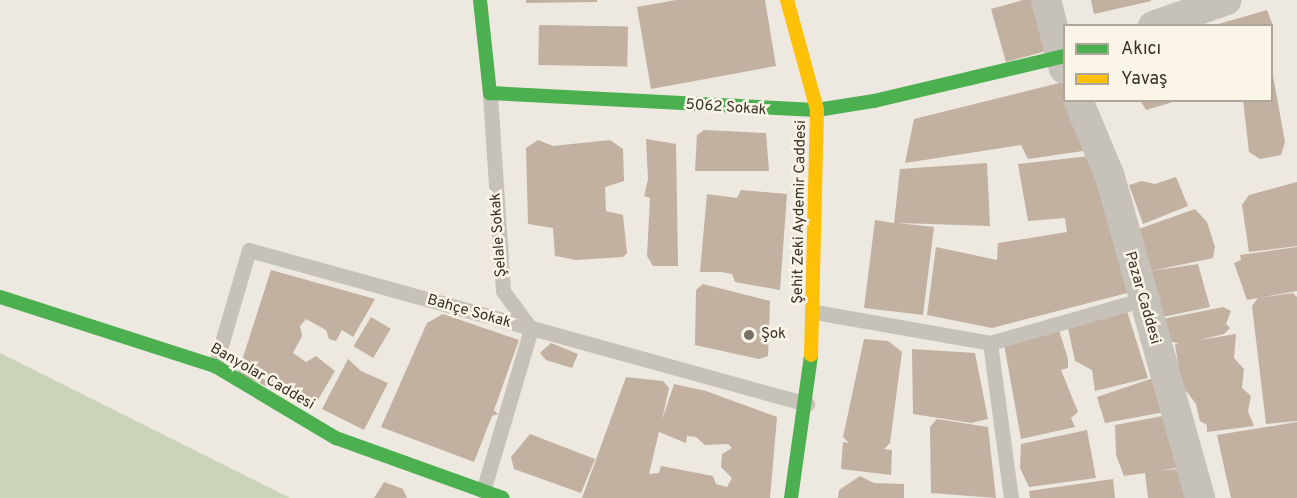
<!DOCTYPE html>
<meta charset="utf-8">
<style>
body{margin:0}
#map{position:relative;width:1297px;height:498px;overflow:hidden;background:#ede9e0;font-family:Overpass,sans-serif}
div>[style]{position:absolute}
.green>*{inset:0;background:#cad4b9}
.building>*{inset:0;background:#c2b0a0;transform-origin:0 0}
.lane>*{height:15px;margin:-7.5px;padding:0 7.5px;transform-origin:7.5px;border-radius:7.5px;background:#c6c1b9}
.street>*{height:30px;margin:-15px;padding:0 15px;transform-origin:15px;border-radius:15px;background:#c6c1b9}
.fast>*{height:14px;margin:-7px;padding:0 7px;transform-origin:7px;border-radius:7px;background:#4caf50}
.slow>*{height:14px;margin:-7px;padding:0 7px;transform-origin:7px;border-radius:7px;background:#ffc107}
.dots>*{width:16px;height:16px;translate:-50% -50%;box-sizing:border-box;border:3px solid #fbf5e7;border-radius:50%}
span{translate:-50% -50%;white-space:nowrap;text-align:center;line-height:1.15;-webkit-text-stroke:5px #fbf5e7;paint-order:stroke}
.street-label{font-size:15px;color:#382f27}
.poi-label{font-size:15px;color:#382f27}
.left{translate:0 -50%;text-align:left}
.legend{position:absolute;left:1063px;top:24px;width:210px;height:78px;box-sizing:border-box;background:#fbf5e7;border:2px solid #ada69a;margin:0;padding:8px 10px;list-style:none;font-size:18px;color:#382f27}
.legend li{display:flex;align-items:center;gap:12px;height:30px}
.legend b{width:30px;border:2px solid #ada69a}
</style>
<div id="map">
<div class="green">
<div style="clip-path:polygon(0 353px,290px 498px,0 498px)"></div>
</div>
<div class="building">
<div style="clip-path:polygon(526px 0,597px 0,597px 2px,526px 3px)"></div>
<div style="clip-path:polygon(676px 0,765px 0,776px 66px,651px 89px,637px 7px)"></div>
<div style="clip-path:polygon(1023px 0,1037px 0,1050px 50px,1006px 62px,991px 9px)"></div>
<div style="clip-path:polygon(1091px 0,1151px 0,1151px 1px,1094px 14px)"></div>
<div style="clip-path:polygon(1267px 10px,1273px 26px,1215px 26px,1215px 25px)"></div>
<div style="left:539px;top:25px;width:89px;height:40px;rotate:1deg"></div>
<div style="clip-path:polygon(1272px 70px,1285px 142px,1281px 155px,1260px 159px,1249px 152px,1243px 100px,1272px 100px)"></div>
<div style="clip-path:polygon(1063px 82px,1064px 100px,1090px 150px,1028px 159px,1021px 145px,905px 163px,914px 119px)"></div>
<div style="clip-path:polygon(1140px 100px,1176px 100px,1176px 101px,1146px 110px)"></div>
<div style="clip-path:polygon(704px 130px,766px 133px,769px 171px,695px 171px,697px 135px)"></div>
<div style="clip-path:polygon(646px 139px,676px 144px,678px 266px,653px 266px,647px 256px,650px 198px,644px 196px,648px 179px)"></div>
<div style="clip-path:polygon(538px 140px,553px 146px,610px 140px,623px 149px,624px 181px,605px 187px,606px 211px,623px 215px,627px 253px,623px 257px,576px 260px,555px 256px,553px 228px,528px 224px,526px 148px)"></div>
<div style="clip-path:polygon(1090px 156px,1135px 291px,992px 328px,927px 315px,936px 247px,997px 260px,998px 243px,1067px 232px,1065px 218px,1028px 221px,1018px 164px)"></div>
<div style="clip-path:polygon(987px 163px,990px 226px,898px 223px,934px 227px,923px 315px,864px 308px,875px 220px,894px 223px,900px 169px)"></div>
<div style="clip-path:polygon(1176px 177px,1188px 206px,1143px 224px,1129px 185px,1142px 181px,1155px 184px)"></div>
<div style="clip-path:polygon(1297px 182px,1297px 246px,1249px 252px,1242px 205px,1249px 195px)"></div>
<div style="clip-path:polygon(741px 190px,787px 194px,780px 290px,735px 282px,732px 274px,721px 272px,700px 272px,707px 194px,737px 198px)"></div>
<div style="clip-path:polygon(1195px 209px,1207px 222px,1215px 247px,1213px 258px,1151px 271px,1136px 230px)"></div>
<div style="clip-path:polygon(1297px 247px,1297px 291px,1258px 298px,1293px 293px,1297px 297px,1297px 421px,1266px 424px,1252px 306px,1258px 298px,1247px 300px,1234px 263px,1241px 260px,1240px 255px)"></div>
<div style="clip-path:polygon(1198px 264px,1210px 307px,1158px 318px,1151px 271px)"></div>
<div style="clip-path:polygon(271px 270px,375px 299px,353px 337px,342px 330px,336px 341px,329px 339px,326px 330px,306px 319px,300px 326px,302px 336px,293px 353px,306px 362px,316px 356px,335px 371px,313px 408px,238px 373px)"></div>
<div style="clip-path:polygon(703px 284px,770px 301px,768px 356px,759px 359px,695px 345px,696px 290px)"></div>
<div style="clip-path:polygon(1223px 307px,1231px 311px,1226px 324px,1230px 328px,1224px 334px,1199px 340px,1236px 334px,1234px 358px,1244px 369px,1242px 388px,1251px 396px,1248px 411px,1254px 426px,1207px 432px,1207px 425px,1200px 421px,1196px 404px,1181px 384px,1175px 344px,1179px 344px,1167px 340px,1163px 319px)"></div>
<div style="clip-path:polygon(1127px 311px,1148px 378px,1095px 391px,1092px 370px,1075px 361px,1068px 328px)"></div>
<div style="clip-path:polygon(443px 314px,519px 340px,494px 410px,498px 414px,492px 416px,474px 462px,381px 427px,427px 323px)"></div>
<div style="left:371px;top:317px;width:23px;height:34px;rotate:31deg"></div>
<div style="clip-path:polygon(1058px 327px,1068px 359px,1068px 368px,1061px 370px,1078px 412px,1071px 418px,1075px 427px,1021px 439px,1004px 344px)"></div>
<div style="clip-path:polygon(864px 339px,888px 341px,902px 352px,890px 443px,884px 449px,892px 450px,891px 475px,841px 469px,843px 442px,849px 443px,843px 437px)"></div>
<div style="clip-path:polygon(551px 343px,578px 354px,572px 368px,546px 360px,540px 353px)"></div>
<div style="clip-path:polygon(912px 349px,975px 353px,988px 419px,971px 423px,913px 414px)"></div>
<div style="clip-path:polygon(348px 359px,361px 371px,388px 383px,364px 430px,322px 409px)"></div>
<div style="clip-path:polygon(evenodd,626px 377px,663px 381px,669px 388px,662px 420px,674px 384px,706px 391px,777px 417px,770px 498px,582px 498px,626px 377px,659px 432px,686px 443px,687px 436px,696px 437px,705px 445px,728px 444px,732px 448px,722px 454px,721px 467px,732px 478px,727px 487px,716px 484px,713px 476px,661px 466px,659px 473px,649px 474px,659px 432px)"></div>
<div style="clip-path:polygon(1153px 378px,1165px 412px,1105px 423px,1097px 397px)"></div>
<div style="clip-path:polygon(1168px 415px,1187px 466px,1159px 471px,1186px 468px,1190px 498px,1148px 498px,1145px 473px,1124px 476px,1116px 455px,1115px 425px)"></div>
<div style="clip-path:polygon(937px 419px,988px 427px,996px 498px,931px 493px,930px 427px)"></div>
<div style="clip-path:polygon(1297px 422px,1297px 498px,1231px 498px,1217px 435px)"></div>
<div style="clip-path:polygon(1087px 430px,1096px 478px,1029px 487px,1020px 468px,1021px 444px)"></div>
<div style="clip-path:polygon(530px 434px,595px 459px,581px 493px,514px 469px,511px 457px)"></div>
<div style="clip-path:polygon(860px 476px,874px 483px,904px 484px,904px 498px,838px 498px,839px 490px)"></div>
<div style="clip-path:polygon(1113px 479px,1115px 498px,1030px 498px,1029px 491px)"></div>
<div style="clip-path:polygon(384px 482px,403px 489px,407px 498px,374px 498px)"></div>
</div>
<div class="lane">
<div style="left:815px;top:312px;width:178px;rotate:10deg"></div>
<div style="left:990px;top:343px;width:157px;rotate:-15.9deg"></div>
<div style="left:990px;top:343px;width:156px;rotate:82.3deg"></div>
<div style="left:215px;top:366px;width:121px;rotate:-73.7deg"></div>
<div style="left:249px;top:250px;width:579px;rotate:15.43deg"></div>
<div style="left:483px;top:491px;width:169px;rotate:-73.5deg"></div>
<div style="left:531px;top:329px;width:47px;rotate:-126.4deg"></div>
<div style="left:503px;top:291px;width:198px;rotate:-93.8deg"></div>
</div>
<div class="street">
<div style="left:1046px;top:0;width:71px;rotate:75.4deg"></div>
<div style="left:1153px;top:26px;width:78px;rotate:-19.4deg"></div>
<div style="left:1078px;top:100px;width:83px;rotate:67.4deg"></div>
<div style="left:1110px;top:177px;width:333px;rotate:74.3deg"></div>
</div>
<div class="fast">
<div style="left:480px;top:0;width:94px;rotate:83.9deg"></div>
<div style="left:490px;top:93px;width:327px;rotate:3deg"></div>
<div style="left:817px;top:110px;width:58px;rotate:-9deg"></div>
<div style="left:874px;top:101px;width:195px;rotate:-13.3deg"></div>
<div style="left:0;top:297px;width:226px;rotate:17.8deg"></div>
<div style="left:215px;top:366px;width:141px;rotate:30.8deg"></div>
<div style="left:336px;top:438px;width:177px;rotate:19.8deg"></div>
<div style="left:791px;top:498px;width:144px;rotate:-82deg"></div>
</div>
<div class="slow">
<div style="left:787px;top:0;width:114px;rotate:74.7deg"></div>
<div style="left:817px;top:110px;width:245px;rotate:91.4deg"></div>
</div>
<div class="dots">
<div style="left:749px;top:335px;background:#777068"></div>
</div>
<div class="street-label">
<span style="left:726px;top:108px;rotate:4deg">5062 Sokak</span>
<span style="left:800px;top:212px;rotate:-89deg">Şehit Zeki Aydemir Caddesi</span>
<span style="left:499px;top:235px;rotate:-94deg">Şelale Sokak</span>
<span style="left:1142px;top:298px;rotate:74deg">Pazar Caddesi</span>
<span style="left:469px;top:312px;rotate:16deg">Bahçe Sokak</span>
<span style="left:262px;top:377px;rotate:30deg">Banyolar Caddesi</span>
</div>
<div class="poi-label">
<span class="left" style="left:761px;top:335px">Şok</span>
</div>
<ul class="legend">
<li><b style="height:8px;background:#4caf50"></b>Akıcı</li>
<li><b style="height:8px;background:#ffc107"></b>Yavaş</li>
</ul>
</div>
